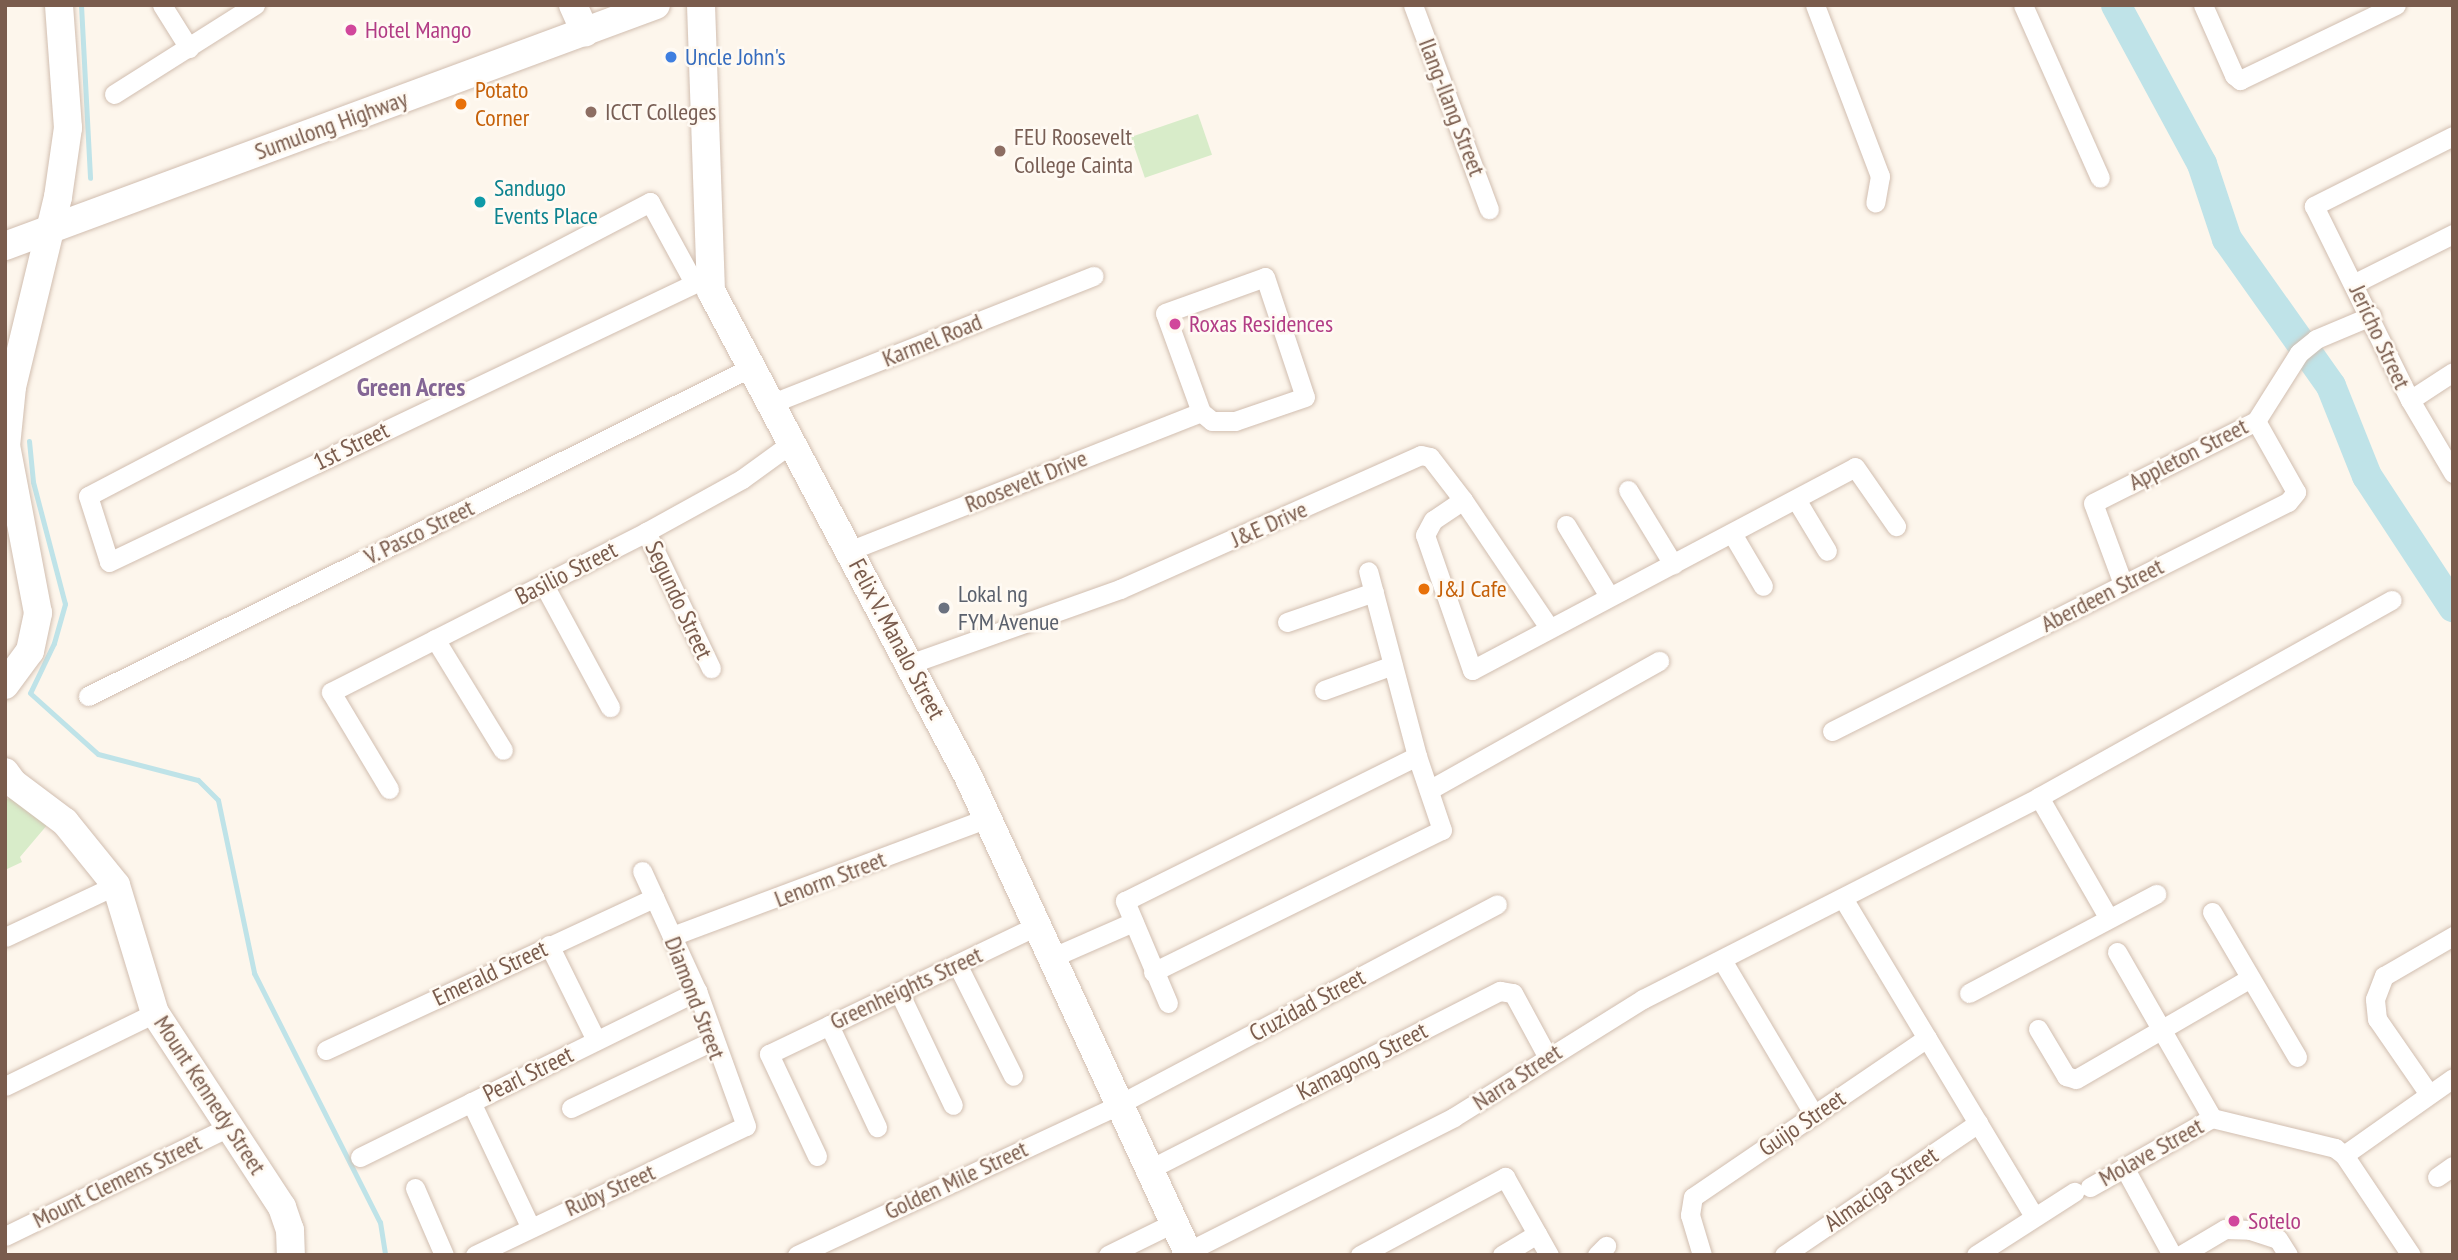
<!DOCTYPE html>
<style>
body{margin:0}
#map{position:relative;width:2458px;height:1260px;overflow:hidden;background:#fdf6ec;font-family:"PT Sans Narrow",sans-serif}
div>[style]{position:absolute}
.green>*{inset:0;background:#d8ecc9;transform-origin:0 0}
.stream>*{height:5px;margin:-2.5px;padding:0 2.5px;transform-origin:2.5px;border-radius:2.5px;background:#bfe3e8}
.river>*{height:30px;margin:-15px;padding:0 15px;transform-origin:15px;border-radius:15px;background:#bfe3e8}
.roads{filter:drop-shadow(0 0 2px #d1beb0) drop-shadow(0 0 2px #d1beb0)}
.street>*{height:19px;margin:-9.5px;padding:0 9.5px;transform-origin:9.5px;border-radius:9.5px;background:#fff}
.secondary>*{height:28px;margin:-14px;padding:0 14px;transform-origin:14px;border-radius:14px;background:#fff}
.dots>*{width:19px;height:19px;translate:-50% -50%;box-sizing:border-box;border:4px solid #fffaf3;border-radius:50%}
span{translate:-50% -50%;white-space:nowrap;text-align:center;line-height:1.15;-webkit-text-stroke:5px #fffaf3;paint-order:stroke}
.hotel-label{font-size:24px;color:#b23c85}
.left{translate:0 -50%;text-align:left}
.shop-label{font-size:24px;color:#366cbe}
.food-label{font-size:24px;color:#c56008}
.street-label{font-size:24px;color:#7a5c4d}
.education-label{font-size:24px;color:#785e54}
.culture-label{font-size:24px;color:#0d838f}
.worship-label{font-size:24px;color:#5b616d}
.neighbourhood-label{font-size:26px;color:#846695;font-weight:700}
.frame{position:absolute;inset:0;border:7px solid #7a5c4d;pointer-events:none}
</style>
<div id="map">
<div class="green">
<div style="left:1198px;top:114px;width:43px;height:71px;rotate:71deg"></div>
<div style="clip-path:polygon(15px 798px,48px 824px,20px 857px,22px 862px,5px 870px,5px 799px)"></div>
</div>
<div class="stream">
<div style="left:81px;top:5px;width:173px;rotate:87deg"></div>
<div style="left:29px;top:441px;width:41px;rotate:84.4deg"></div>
<div style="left:33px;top:482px;width:126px;rotate:75.3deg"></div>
<div style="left:65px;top:604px;width:41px;rotate:105.8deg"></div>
<div style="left:54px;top:643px;width:55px;rotate:115.6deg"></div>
<div style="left:30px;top:693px;width:91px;rotate:41.9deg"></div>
<div style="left:98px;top:754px;width:103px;rotate:14.6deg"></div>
<div style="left:198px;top:780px;width:28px;rotate:45deg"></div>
<div style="left:218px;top:800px;width:177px;rotate:78.2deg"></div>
<div style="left:254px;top:973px;width:279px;rotate:63.2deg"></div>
<div style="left:380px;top:1222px;width:33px;rotate:81deg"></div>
</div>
<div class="river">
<div style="left:2116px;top:5px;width:181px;rotate:61.6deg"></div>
<div style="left:2202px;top:164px;width:79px;rotate:71.6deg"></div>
<div style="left:2227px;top:239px;width:180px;rotate:54.7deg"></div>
<div style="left:2331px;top:386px;width:97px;rotate:68.2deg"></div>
<div style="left:2367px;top:476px;width:157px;rotate:56.7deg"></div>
</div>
<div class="roads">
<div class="street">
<div style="left:162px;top:5px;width:51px;rotate:57.9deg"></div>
<div style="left:1413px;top:5px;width:218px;rotate:69.6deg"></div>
<div style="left:1815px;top:5px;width:183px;rotate:69.2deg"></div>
<div style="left:1880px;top:176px;width:27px;rotate:100deg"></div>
<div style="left:2023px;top:5px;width:189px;rotate:66deg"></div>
<div style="left:2203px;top:5px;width:77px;rotate:66.1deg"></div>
<div style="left:2234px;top:75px;width:8px;rotate:40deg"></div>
<div style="left:2240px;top:80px;width:173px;rotate:-25.7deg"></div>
<div style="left:114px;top:94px;width:167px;rotate:-32.3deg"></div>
<div style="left:2453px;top:136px;width:156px;rotate:153.3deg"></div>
<div style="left:2314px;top:206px;width:216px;rotate:63.7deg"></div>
<div style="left:2410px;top:400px;width:85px;rotate:59.5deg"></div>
<div style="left:1265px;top:277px;width:126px;rotate:71.6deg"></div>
<div style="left:1305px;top:397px;width:74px;rotate:161.1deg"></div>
<div style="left:1235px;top:421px;width:23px;rotate:180deg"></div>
<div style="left:1212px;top:421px;width:14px;rotate:-141deg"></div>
<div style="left:1201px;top:412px;width:105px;rotate:-110deg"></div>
<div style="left:1165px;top:313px;width:106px;rotate:-19.8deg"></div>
<div style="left:693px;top:281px;width:90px;rotate:-118.6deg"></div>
<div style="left:650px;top:202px;width:634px;rotate:152.38deg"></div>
<div style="left:88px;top:496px;width:69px;rotate:72.3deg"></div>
<div style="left:109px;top:562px;width:663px;rotate:-25.44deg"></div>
<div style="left:2355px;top:283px;width:110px;rotate:-26.6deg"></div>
<div style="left:2410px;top:400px;width:51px;rotate:-33.1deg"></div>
<div style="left:770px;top:404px;width:348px;rotate:-21.6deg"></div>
<div style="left:1628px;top:490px;width:87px;rotate:58.7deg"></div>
<div style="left:1463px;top:500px;width:36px;rotate:146deg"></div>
<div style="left:1433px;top:520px;width:17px;rotate:118deg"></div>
<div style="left:1425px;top:535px;width:143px;rotate:70.8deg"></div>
<div style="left:1472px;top:670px;width:433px;rotate:-27.9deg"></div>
<div style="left:1855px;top:467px;width:72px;rotate:55.2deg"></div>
<div style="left:1797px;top:501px;width:58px;rotate:59deg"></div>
<div style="left:1566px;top:525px;width:83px;rotate:58.8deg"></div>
<div style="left:646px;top:532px;width:151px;rotate:64.5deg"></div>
<div style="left:1733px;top:535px;width:59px;rotate:59.5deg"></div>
<div style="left:851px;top:550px;width:376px;rotate:-21.5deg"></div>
<div style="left:2123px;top:584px;width:86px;rotate:-110.3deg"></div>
<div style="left:2093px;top:503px;width:182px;rotate:-26.7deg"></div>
<div style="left:2256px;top:421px;width:80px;rotate:-57.7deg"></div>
<div style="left:2299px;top:353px;width:22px;rotate:-39deg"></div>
<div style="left:2316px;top:339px;width:60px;rotate:-22.7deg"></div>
<div style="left:544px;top:585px;width:139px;rotate:61.6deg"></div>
<div style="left:1287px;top:622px;width:92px;rotate:-19deg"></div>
<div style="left:435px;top:639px;width:130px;rotate:58.5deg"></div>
<div style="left:912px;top:663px;width:221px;rotate:-19.6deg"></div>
<div style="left:1120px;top:589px;width:329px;rotate:-24deg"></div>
<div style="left:1421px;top:455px;width:9px;rotate:13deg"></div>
<div style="left:1430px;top:457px;width:54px;rotate:52.5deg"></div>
<div style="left:1463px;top:500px;width:152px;rotate:56deg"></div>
<div style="left:1324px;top:690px;width:73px;rotate:-19.9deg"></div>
<div style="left:88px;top:696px;width:739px;rotate:-26.36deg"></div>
<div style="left:1832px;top:731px;width:510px;rotate:-26.67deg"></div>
<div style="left:2288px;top:502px;width:13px;rotate:-51deg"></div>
<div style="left:2296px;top:492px;width:81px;rotate:-119.4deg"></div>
<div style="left:389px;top:789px;width:113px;rotate:-120.9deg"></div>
<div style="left:331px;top:692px;width:353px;rotate:-26.9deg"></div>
<div style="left:646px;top:532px;width:110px;rotate:-28.9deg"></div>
<div style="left:742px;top:479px;width:63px;rotate:-36deg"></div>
<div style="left:1429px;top:790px;width:264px;rotate:-29.3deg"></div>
<div style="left:2039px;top:797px;width:138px;rotate:60.1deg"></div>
<div style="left:1844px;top:900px;width:369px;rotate:59deg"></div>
<div style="left:2212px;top:912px;width:168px;rotate:59.6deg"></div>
<div style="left:672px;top:936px;width:336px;rotate:-20.5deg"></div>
<div style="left:5px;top:937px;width:123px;rotate:-25.1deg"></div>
<div style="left:549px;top:945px;width:106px;rotate:63.7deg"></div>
<div style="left:2117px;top:952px;width:191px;rotate:60.2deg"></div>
<div style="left:2212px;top:1118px;width:127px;rotate:13.7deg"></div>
<div style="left:2335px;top:1148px;width:11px;rotate:38deg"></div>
<div style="left:2344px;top:1155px;width:120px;rotate:56.2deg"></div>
<div style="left:1051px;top:958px;width:90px;rotate:-23.7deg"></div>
<div style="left:1722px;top:960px;width:180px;rotate:59.3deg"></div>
<div style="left:957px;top:964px;width:125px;rotate:63.4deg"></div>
<div style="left:1153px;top:972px;width:322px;rotate:-26.2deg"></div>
<div style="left:1442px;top:830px;width:78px;rotate:-108.7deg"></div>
<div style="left:1417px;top:756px;width:191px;rotate:-104.8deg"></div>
<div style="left:899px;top:992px;width:125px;rotate:64.5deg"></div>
<div style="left:1969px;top:993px;width:212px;rotate:-27.9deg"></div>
<div style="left:1168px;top:1003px;width:111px;rotate:-112.9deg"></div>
<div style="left:1125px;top:901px;width:326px;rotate:-26.4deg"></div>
<div style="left:829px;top:1025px;width:113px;rotate:64.8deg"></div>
<div style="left:2038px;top:1029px;width:55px;rotate:59.2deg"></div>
<div style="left:2066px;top:1076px;width:10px;rotate:17deg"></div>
<div style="left:2076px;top:1079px;width:201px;rotate:-30.1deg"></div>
<div style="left:326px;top:1050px;width:362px;rotate:-24.9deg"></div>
<div style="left:5px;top:1086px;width:167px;rotate:-26deg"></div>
<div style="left:2429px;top:1094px;width:91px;rotate:-124.7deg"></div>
<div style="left:2377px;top:1019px;width:20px;rotate:-96deg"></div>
<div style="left:2375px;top:999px;width:25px;rotate:-69deg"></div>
<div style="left:2384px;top:976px;width:80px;rotate:-30.1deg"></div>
<div style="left:471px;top:1102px;width:137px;rotate:64.6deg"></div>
<div style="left:571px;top:1108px;width:156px;rotate:-25.4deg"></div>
<div style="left:2344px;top:1155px;width:133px;rotate:-35.2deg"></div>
<div style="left:817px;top:1156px;width:113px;rotate:-115.2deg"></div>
<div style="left:769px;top:1054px;width:296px;rotate:-25.6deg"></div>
<div style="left:360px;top:1157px;width:376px;rotate:-26.2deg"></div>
<div style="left:2124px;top:1167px;width:100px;rotate:61.4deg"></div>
<div style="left:1148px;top:1170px;width:395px;rotate:-27deg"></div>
<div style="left:1500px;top:991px;width:13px;rotate:9deg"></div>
<div style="left:1513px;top:993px;width:72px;rotate:61.6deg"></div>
<div style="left:2437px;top:1177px;width:19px;rotate:-35deg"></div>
<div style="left:2090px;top:1187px;width:140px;rotate:-29.5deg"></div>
<div style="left:415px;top:1188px;width:73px;rotate:66.6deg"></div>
<div style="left:5px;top:1236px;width:248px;rotate:-26deg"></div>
<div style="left:1187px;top:1252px;width:299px;rotate:-26.8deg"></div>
<div style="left:1454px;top:1117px;width:223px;rotate:-32deg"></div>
<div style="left:1643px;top:999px;width:445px;rotate:-27deg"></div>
<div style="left:2039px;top:797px;width:404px;rotate:-29.2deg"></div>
<div style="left:475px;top:1255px;width:300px;rotate:-25.5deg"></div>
<div style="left:746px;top:1126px;width:144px;rotate:-109.9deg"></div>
<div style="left:697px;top:991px;width:132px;rotate:-114.6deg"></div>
<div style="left:797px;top:1255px;width:352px;rotate:-25deg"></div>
<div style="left:1116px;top:1106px;width:431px;rotate:-27.9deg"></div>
<div style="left:1108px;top:1255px;width:72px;rotate:-26.2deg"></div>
<div style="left:1360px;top:1255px;width:165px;rotate:-28.3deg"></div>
<div style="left:1505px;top:1177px;width:90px;rotate:60.6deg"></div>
<div style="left:1502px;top:1255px;width:41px;rotate:-31deg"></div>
<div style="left:1597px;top:1255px;width:13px;rotate:-45deg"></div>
<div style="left:1702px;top:1255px;width:42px;rotate:-106.7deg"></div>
<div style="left:1690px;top:1215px;width:18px;rotate:-81deg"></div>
<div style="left:1693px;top:1197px;width:283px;rotate:-34.2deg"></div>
<div style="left:1784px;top:1255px;width:235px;rotate:-34.2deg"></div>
<div style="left:1976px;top:1255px;width:117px;rotate:-32.7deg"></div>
<div style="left:2181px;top:1255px;width:51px;rotate:-30.6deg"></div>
<div style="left:2225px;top:1229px;width:25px;rotate:2deg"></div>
<div style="left:2250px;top:1230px;width:29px;rotate:18deg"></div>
<div style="left:2278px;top:1239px;width:19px;rotate:58deg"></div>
</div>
<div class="secondary">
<div style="left:573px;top:5px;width:30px;rotate:66deg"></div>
<div style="left:701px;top:5px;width:286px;rotate:88deg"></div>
<div style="left:711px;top:291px;width:549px;rotate:62.08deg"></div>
<div style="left:968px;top:776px;width:528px;rotate:65.23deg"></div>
<div style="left:5px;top:246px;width:694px;rotate:-20.31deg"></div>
<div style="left:5px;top:685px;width:42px;rotate:-53.7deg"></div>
<div style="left:30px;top:651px;width:39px;rotate:-78deg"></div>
<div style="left:38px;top:613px;width:170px;rotate:-100.8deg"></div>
<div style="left:6px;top:446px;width:59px;rotate:-84.2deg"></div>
<div style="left:12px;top:387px;width:195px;rotate:-76.4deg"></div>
<div style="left:58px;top:197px;width:70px;rotate:-81.8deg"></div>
<div style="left:68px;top:128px;width:123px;rotate:-94.2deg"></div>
<div style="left:5px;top:772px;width:14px;rotate:54deg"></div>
<div style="left:13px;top:783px;width:65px;rotate:36.9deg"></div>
<div style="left:65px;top:822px;width:81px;rotate:51deg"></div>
<div style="left:116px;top:885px;width:134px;rotate:73.1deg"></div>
<div style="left:155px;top:1013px;width:232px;rotate:56.8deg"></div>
<div style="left:282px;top:1207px;width:24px;rotate:71deg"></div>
<div style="left:290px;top:1230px;width:25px;rotate:88deg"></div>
</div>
</div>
<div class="dots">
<div style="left:351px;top:30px;background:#d1479c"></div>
<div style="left:671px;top:57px;background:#3f7fe0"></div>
<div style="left:461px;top:104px;background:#e8710a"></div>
<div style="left:591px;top:112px;background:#8d6e63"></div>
<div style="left:1000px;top:151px;background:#8d6e63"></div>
<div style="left:480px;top:202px;background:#0f9aa8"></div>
<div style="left:1175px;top:324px;background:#d1479c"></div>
<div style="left:1424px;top:589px;background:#e8710a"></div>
<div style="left:944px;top:608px;background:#6b7280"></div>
<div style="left:2234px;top:1221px;background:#d1479c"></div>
</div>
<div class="hotel-label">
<span class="left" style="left:365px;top:30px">Hotel Mango</span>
<span class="left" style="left:1189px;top:324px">Roxas Residences</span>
<span class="left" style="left:2248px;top:1221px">Sotelo</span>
</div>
<div class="shop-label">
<span class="left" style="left:685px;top:57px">Uncle John's</span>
</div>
<div class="food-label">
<span class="left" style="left:475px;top:104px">Potato<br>Corner</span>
<span class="left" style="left:1438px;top:589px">J&amp;J Cafe</span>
</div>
<div class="street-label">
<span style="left:1452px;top:107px;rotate:69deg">Ilang-Ilang Street</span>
<span style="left:331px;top:125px;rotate:-20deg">Sumulong Highway</span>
<span style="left:2380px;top:337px;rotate:65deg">Jericho Street</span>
<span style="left:932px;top:340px;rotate:-22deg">Karmel Road</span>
<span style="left:351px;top:446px;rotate:-26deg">1st Street</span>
<span style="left:2188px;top:454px;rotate:-27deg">Appleton Street</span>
<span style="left:1026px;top:481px;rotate:-22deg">Roosevelt Drive</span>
<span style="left:1269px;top:524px;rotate:-24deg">J&amp;E Drive</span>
<span style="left:419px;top:532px;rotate:-26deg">V. Pasco Street</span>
<span style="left:566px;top:573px;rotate:-27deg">Basilio Street</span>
<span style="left:2102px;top:595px;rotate:-27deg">Aberdeen Street</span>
<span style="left:679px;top:600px;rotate:65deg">Segundo Street</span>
<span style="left:897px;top:639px;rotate:62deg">Felix V. Manalo Street</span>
<span style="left:830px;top:879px;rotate:-21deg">Lenorm Street</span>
<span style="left:490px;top:973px;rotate:-25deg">Emerald Street</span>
<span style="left:906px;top:988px;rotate:-25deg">Greenheights Street</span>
<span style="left:695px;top:998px;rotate:69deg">Diamond Street</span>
<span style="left:1307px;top:1005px;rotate:-28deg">Cruzidad Street</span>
<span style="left:1362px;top:1061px;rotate:-27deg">Kamagong Street</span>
<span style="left:528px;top:1074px;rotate:-26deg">Pearl Street</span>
<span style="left:1517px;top:1077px;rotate:-33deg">Narra Street</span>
<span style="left:210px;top:1095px;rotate:57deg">Mount Kennedy Street</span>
<span style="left:1802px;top:1123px;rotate:-34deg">Guijo Street</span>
<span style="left:2151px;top:1152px;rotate:-29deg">Molave Street</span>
<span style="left:956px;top:1180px;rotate:-25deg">Golden Mile Street</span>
<span style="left:117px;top:1181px;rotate:-26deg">Mount Clemens Street</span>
<span style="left:1881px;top:1189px;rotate:-34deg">Almaciga Street</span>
<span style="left:610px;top:1190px;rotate:-24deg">Ruby Street</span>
</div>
<div class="education-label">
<span class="left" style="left:605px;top:112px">ICCT Colleges</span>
<span class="left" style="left:1014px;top:151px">FEU Roosevelt<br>College Cainta</span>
</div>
<div class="culture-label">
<span class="left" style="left:494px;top:202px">Sandugo<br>Events Place</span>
</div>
<div class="worship-label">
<span class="left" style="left:958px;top:608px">Lokal ng<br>FYM Avenue</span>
</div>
<div class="neighbourhood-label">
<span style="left:411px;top:387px">Green Acres</span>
</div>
<div class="frame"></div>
</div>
